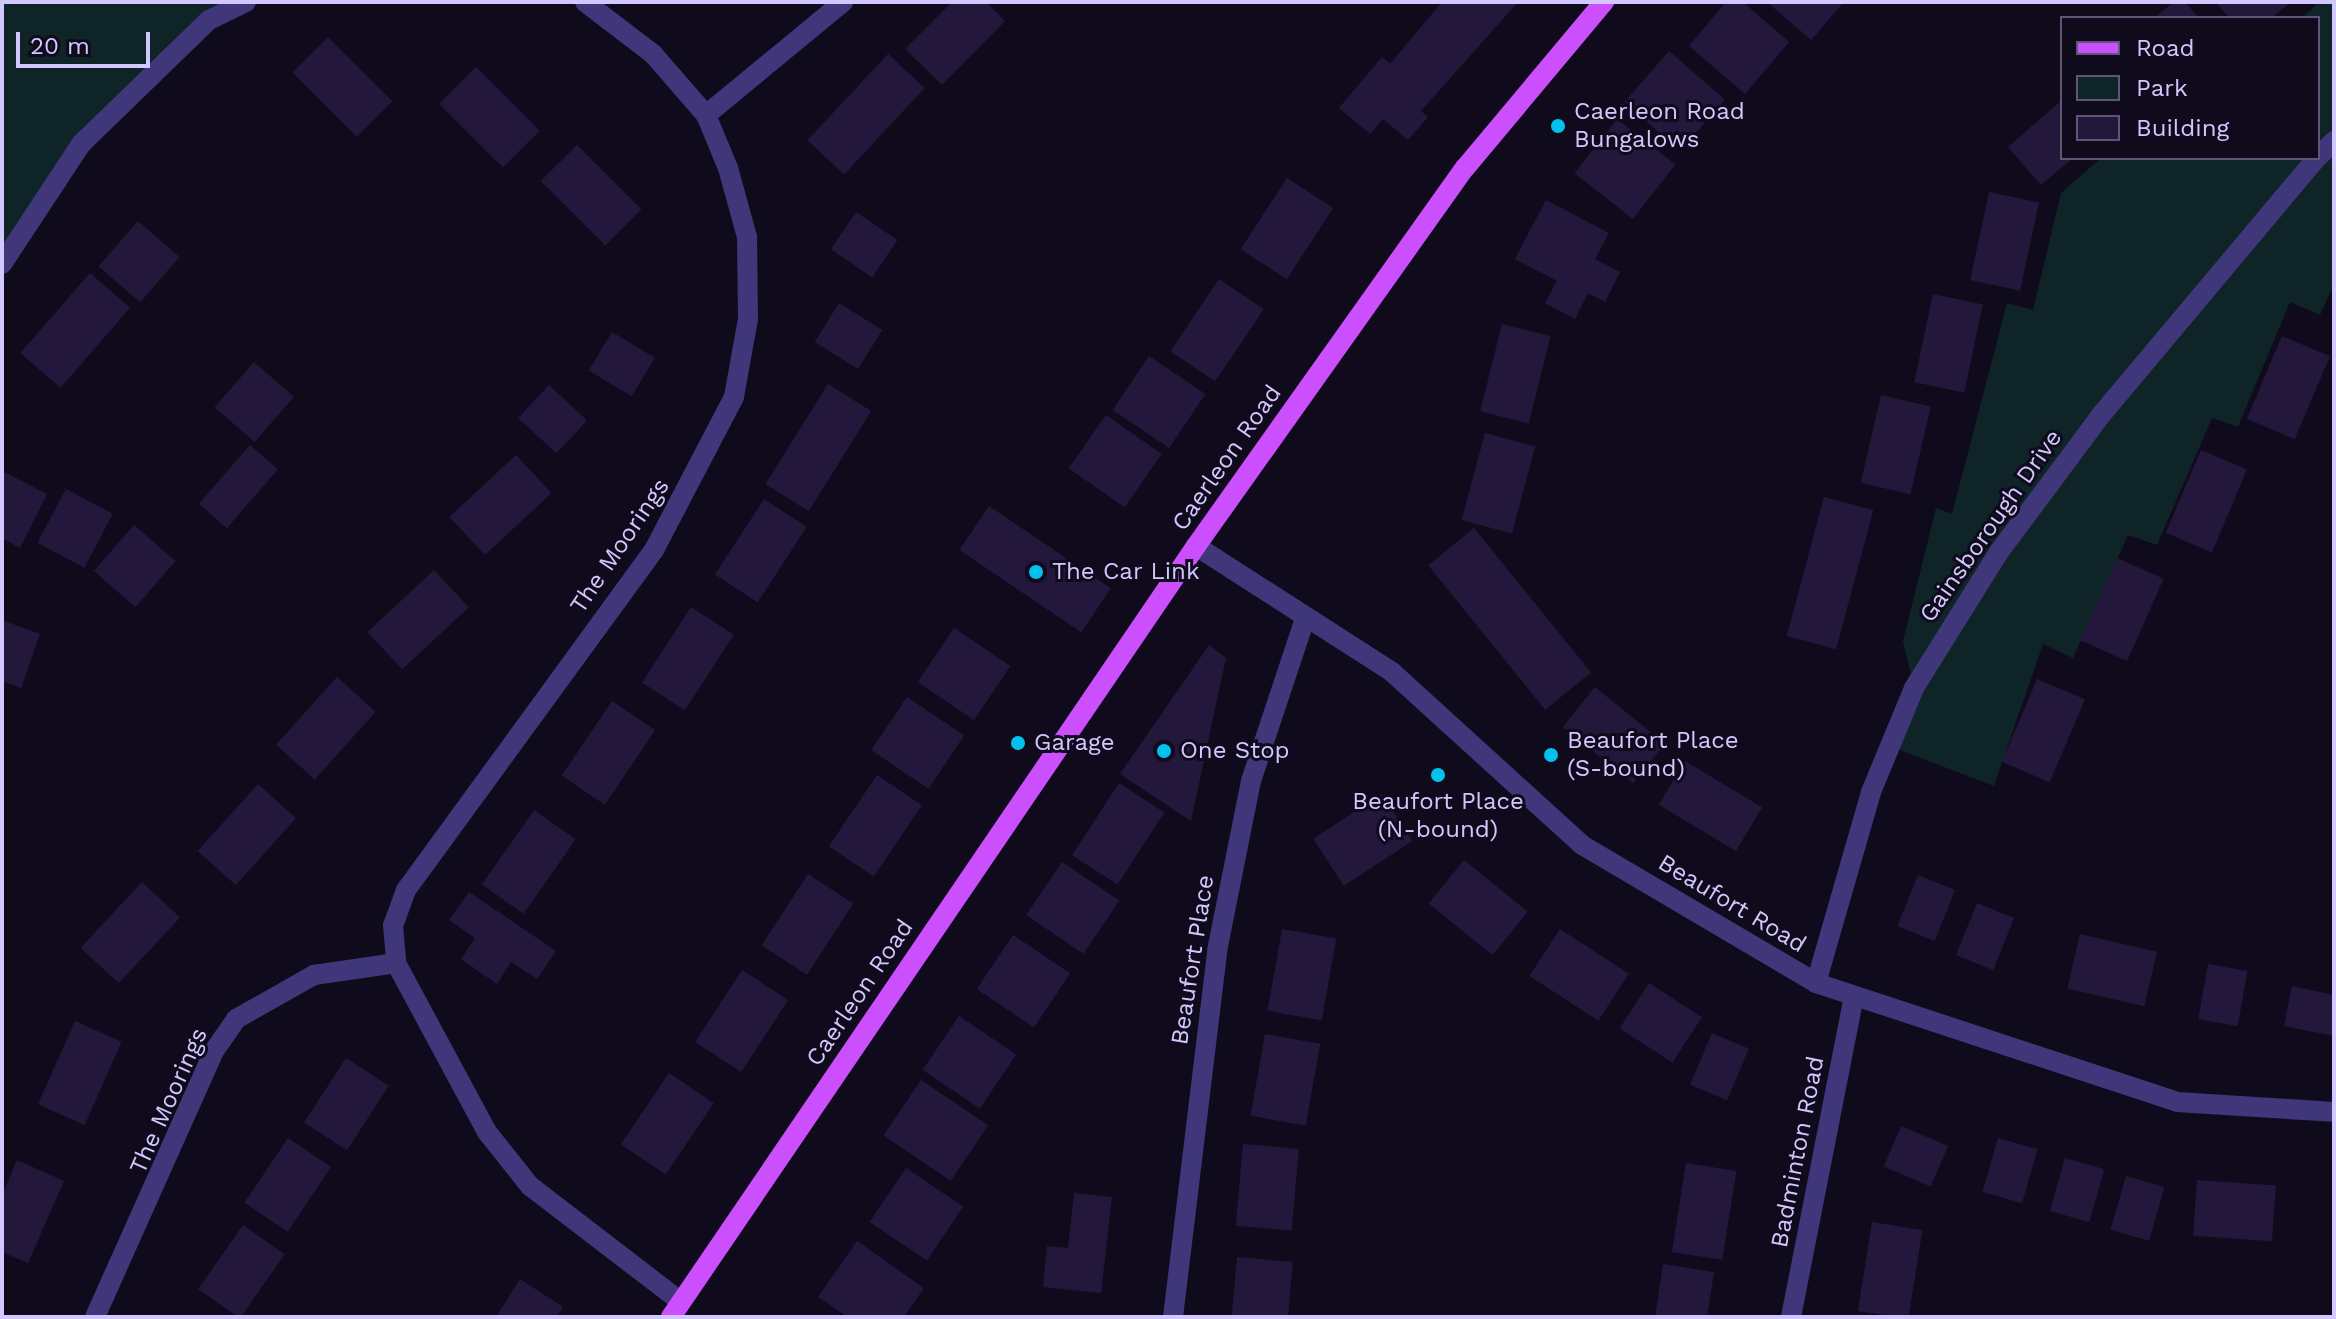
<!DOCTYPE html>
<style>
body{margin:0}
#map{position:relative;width:2336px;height:1319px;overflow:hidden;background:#100b1c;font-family:"Work Sans",sans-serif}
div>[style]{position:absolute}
.green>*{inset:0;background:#0f2426}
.building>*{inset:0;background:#23183c;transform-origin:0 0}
.minor>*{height:20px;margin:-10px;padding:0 10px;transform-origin:10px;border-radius:10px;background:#40377a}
.major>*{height:20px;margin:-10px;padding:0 10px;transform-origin:10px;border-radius:10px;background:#cc4ffd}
.dots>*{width:22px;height:22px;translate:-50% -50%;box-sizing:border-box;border:4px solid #100b1c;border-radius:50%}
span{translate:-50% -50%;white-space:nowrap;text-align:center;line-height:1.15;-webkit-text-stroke:6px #100b1c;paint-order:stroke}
.poi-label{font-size:24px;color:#d2c7fe}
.left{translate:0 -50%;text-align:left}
.street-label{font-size:24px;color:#d2c7fe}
.frame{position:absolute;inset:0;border:4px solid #d2c7fe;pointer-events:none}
.legend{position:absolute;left:2060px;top:16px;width:260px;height:144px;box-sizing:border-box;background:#100b1c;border:2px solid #5e5676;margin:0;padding:10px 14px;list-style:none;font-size:24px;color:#d2c7fe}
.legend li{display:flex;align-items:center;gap:16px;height:40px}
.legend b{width:40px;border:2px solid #5e5676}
.scale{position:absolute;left:16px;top:32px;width:134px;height:36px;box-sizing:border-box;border:4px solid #d2c7fe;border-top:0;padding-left:10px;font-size:24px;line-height:28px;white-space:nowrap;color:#d2c7fe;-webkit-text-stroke:6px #100b1c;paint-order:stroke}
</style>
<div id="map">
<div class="green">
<div style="clip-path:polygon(2px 2px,230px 2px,81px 144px,2px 264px)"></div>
<div style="clip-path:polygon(2319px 2px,2334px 2px,2334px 284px,2320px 315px,2290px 302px,2238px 427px,2212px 418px,2157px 545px,2128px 535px,2073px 658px,2043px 644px,1994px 786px,1889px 746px,1914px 688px,1903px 641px,1936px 508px,1952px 514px,2007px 303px,2033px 310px,2061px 193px,2101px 158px,2318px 158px,2318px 18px,2302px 18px)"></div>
</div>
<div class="building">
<div style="clip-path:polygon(952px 2px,986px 2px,1005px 21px,942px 85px,905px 49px)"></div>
<div style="clip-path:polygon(1442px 2px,1518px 2px,1421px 111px,1428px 117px,1408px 140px,1383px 119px,1370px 134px,1339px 108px,1382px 57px,1390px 64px)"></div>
<div style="clip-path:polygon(1726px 2px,1743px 2px,1789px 42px,1745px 94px,1689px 46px)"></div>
<div style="clip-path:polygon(1767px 2px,1844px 2px,1811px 40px)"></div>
<div style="clip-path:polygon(2173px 2px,2185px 2px,2199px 18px,2155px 18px)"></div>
<div style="clip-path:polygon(2216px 2px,2291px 2px,2271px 18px,2229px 18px)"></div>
<div style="left:328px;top:37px;width:91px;height:50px;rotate:45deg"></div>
<div style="left:1669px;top:51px;width:74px;height:68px;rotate:41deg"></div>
<div style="left:888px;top:54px;width:50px;height:118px;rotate:43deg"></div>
<div style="left:476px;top:67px;width:90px;height:52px;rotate:45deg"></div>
<div style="clip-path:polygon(2062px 100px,2062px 158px,2073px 158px,2041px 185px,2008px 147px)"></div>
<div style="left:1617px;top:119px;width:74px;height:69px;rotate:38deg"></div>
<div style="left:577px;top:145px;width:91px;height:51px;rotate:45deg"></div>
<div style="left:1287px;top:178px;width:55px;height:85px;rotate:33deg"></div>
<div style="left:1989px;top:192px;width:51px;height:90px;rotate:12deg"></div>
<div style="clip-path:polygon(1546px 200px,1609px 233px,1595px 259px,1620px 272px,1605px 302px,1588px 293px,1575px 319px,1545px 303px,1557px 281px,1515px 259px)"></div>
<div style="left:856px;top:212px;width:50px;height:45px;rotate:34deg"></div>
<div style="left:138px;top:221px;width:55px;height:60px;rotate:41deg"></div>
<div style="left:90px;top:273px;width:53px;height:106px;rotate:41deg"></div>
<div style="left:1219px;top:279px;width:54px;height:87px;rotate:34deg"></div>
<div style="left:1933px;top:294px;width:51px;height:90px;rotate:12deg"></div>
<div style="left:839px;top:303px;width:51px;height:46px;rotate:32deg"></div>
<div style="left:1502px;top:324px;width:50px;height:90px;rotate:14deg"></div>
<div style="left:612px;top:332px;width:50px;height:45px;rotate:31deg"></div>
<div style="left:2282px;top:336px;width:52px;height:90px;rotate:23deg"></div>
<div style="left:1149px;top:356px;width:68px;height:65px;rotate:34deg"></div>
<div style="left:254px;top:362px;width:53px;height:60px;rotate:41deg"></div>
<div style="left:828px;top:384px;width:51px;height:118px;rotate:32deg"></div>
<div style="left:549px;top:385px;width:52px;height:45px;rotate:43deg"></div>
<div style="left:1881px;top:395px;width:51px;height:90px;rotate:13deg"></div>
<div style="left:1106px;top:415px;width:68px;height:65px;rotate:35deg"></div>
<div style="left:1485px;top:433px;width:52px;height:90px;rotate:15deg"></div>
<div style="left:250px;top:445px;width:37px;height:78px;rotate:41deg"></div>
<div style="left:2201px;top:450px;width:50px;height:90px;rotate:23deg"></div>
<div style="left:516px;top:455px;width:52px;height:91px;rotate:47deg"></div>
<div style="clip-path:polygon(2px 471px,47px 494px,20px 548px,2px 538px)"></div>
<div style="left:66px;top:489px;width:53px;height:61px;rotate:28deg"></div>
<div style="left:1824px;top:497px;width:51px;height:144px;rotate:15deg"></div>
<div style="left:764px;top:499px;width:51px;height:90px;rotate:33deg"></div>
<div style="left:989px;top:506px;width:147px;height:53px;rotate:34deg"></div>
<div style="left:134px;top:525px;width:55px;height:61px;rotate:41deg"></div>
<div style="left:1474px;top:528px;width:186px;height:59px;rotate:51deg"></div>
<div style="left:2117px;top:558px;width:51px;height:90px;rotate:24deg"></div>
<div style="left:434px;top:570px;width:51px;height:91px;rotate:47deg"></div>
<div style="left:691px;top:607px;width:51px;height:90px;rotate:33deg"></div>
<div style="clip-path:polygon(2px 620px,40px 634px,21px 688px,2px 681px)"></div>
<div style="left:954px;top:628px;width:68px;height:65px;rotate:34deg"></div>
<div style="clip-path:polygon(1209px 645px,1226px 658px,1191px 821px,1120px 774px)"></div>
<div style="left:337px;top:677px;width:52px;height:91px;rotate:42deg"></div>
<div style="left:2037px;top:679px;width:52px;height:90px;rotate:23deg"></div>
<div style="left:1595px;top:687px;width:90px;height:51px;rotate:39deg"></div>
<div style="left:907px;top:697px;width:69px;height:64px;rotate:34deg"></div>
<div style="left:612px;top:701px;width:52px;height:90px;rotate:34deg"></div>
<div style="left:1685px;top:761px;width:90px;height:51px;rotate:31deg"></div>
<div style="left:877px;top:775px;width:54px;height:86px;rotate:34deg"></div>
<div style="left:1119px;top:783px;width:54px;height:86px;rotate:33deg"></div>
<div style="left:258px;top:784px;width:51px;height:90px;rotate:42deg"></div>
<div style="left:1382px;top:794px;width:56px;height:82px;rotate:57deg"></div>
<div style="left:534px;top:810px;width:51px;height:91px;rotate:35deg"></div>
<div style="left:1464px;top:860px;width:82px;height:56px;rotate:39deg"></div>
<div style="left:1062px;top:862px;width:69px;height:64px;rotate:34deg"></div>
<div style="left:808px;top:874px;width:54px;height:85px;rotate:33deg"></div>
<div style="left:1918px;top:875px;width:40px;height:55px;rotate:22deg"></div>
<div style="left:142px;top:882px;width:52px;height:90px;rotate:43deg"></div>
<div style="clip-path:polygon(469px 892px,556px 951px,537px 979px,511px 962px,497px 984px,461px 959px,475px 938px,449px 920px)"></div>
<div style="left:1977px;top:903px;width:40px;height:56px;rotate:22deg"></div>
<div style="left:1282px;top:929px;width:55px;height:83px;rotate:10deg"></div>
<div style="left:1560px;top:929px;width:82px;height:56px;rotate:33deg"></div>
<div style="left:2080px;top:934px;width:79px;height:56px;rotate:13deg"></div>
<div style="left:1013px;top:935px;width:69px;height:65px;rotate:34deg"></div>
<div style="left:2208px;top:964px;width:40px;height:56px;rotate:10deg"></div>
<div style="left:742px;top:970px;width:55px;height:86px;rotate:33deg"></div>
<div style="left:1649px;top:983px;width:63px;height:54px;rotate:33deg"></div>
<div style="clip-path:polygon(2292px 986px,2334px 995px,2334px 1036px,2284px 1026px)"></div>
<div style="left:959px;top:1016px;width:69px;height:65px;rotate:34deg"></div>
<div style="left:75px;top:1021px;width:51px;height:91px;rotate:24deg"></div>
<div style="left:1712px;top:1033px;width:40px;height:56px;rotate:23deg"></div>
<div style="left:1265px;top:1034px;width:56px;height:83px;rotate:10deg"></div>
<div style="left:346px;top:1058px;width:51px;height:77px;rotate:33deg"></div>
<div style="left:669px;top:1073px;width:54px;height:86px;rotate:34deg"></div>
<div style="left:921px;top:1080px;width:81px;height:67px;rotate:34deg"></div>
<div style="left:1901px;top:1126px;width:51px;height:44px;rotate:23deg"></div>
<div style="left:288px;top:1138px;width:52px;height:78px;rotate:34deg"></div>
<div style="left:1998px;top:1138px;width:41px;height:56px;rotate:16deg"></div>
<div style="left:1243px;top:1144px;width:56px;height:82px;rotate:5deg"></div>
<div style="left:2065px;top:1158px;width:41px;height:55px;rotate:16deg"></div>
<div style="clip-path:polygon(17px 1160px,64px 1181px,28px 1263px,2px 1252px,2px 1195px)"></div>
<div style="left:1686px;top:1163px;width:51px;height:90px;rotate:9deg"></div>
<div style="left:906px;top:1168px;width:69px;height:65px;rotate:34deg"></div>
<div style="left:2126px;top:1176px;width:40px;height:56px;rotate:16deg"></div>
<div style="left:2197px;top:1180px;width:79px;height:56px;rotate:4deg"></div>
<div style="clip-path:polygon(1074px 1193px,1112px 1197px,1101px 1293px,1043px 1287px,1047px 1246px,1068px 1248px)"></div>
<div style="left:1872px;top:1222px;width:51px;height:90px;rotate:9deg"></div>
<div style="left:243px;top:1225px;width:51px;height:78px;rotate:35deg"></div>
<div style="clip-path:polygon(857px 1241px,924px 1288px,904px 1317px,848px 1317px,818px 1297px)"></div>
<div style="left:1237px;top:1257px;width:56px;height:60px;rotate:5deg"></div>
<div style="clip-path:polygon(1663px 1264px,1714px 1272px,1707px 1317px,1655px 1317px)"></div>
<div style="clip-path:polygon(520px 1279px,563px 1307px,557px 1317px,496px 1317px)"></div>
</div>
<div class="minor">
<div style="left:585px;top:2px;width:86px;rotate:37.4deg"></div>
<div style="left:653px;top:54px;width:81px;rotate:49deg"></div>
<div style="left:706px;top:115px;width:57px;rotate:67.5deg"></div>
<div style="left:728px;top:168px;width:72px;rotate:74.6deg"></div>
<div style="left:747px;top:237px;width:82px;rotate:89.3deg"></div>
<div style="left:748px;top:319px;width:79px;rotate:100.2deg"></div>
<div style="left:734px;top:397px;width:173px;rotate:117.6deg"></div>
<div style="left:654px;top:550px;width:421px;rotate:126.1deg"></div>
<div style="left:406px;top:890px;width:37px;rotate:110deg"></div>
<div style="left:393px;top:925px;width:38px;rotate:85deg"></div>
<div style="left:396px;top:963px;width:192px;rotate:61.7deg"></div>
<div style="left:487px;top:1132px;width:69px;rotate:51.5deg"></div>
<div style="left:530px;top:1186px;width:190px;rotate:37.5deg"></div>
<div style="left:706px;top:115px;width:178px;rotate:-39.5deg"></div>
<div style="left:2318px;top:157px;width:23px;rotate:-45deg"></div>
<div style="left:2px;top:264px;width:144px;rotate:-56.6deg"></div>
<div style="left:81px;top:144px;width:178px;rotate:-44.1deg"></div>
<div style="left:209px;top:20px;width:41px;rotate:-25.9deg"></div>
<div style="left:1196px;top:546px;width:233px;rotate:32.7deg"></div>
<div style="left:1392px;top:672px;width:257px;rotate:42.3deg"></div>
<div style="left:1582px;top:845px;width:272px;rotate:30.5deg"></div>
<div style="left:1816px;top:983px;width:380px;rotate:18.2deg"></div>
<div style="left:2177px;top:1102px;width:157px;rotate:3.6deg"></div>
<div style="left:1816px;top:983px;width:199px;rotate:-73.9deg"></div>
<div style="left:1871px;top:792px;width:113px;rotate:-67.5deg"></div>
<div style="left:1914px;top:688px;width:160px;rotate:-58deg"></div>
<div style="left:1999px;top:552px;width:171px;rotate:-53.3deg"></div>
<div style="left:2101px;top:415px;width:336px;rotate:-50deg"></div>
<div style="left:95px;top:1317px;width:291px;rotate:-65.9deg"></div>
<div style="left:214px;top:1051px;width:39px;rotate:-55deg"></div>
<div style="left:236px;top:1019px;width:90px;rotate:-29.4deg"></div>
<div style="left:314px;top:975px;width:83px;rotate:-8.3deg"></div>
<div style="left:1173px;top:1317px;width:369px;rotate:-83.1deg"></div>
<div style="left:1217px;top:951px;width:173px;rotate:-78.7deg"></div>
<div style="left:1251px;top:781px;width:171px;rotate:-71.6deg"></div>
<div style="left:1791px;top:1317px;width:326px;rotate:-78.9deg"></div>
</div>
<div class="major">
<div style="left:671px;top:1317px;width:933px;rotate:-55.75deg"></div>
<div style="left:1196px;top:546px;width:464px;rotate:-54.6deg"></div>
<div style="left:1465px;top:168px;width:217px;rotate:-50.1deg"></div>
</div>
<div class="dots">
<div style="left:1558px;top:126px;background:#03c1ee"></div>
<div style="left:1036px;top:572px;background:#03c1ee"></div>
<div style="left:1018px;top:743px;background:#03c1ee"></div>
<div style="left:1164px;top:751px;background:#03c1ee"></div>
<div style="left:1551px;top:755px;background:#03c1ee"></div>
<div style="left:1438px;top:775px;background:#03c1ee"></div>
</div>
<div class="poi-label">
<span class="left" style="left:1574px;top:126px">Caerleon Road<br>Bungalows</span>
<span class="left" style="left:1052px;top:572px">The Car Link</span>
<span class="left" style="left:1567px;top:755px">Beaufort Place<br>(S-bound)</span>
<span class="left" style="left:1034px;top:743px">Garage</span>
<span class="left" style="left:1180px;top:751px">One Stop</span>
<span style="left:1438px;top:816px">Beaufort Place<br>(N-bound)</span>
</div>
<div class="street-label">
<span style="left:1227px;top:458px;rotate:-55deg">Caerleon Road</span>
<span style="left:1991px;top:526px;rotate:-55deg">Gainsborough Drive</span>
<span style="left:620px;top:546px;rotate:-56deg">The Moorings</span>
<span style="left:1732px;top:904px;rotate:31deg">Beaufort Road</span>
<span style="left:1193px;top:960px;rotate:-81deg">Beaufort Place</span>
<span style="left:860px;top:993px;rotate:-56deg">Caerleon Road</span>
<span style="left:169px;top:1101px;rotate:-66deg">The Moorings</span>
<span style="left:1798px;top:1152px;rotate:-79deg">Badminton Road</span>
</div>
<div class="frame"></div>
<ul class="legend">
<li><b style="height:10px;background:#cc4ffd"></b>Road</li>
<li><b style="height:22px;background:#0f2426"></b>Park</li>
<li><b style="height:22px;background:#23183c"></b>Building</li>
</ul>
<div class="scale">20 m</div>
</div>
